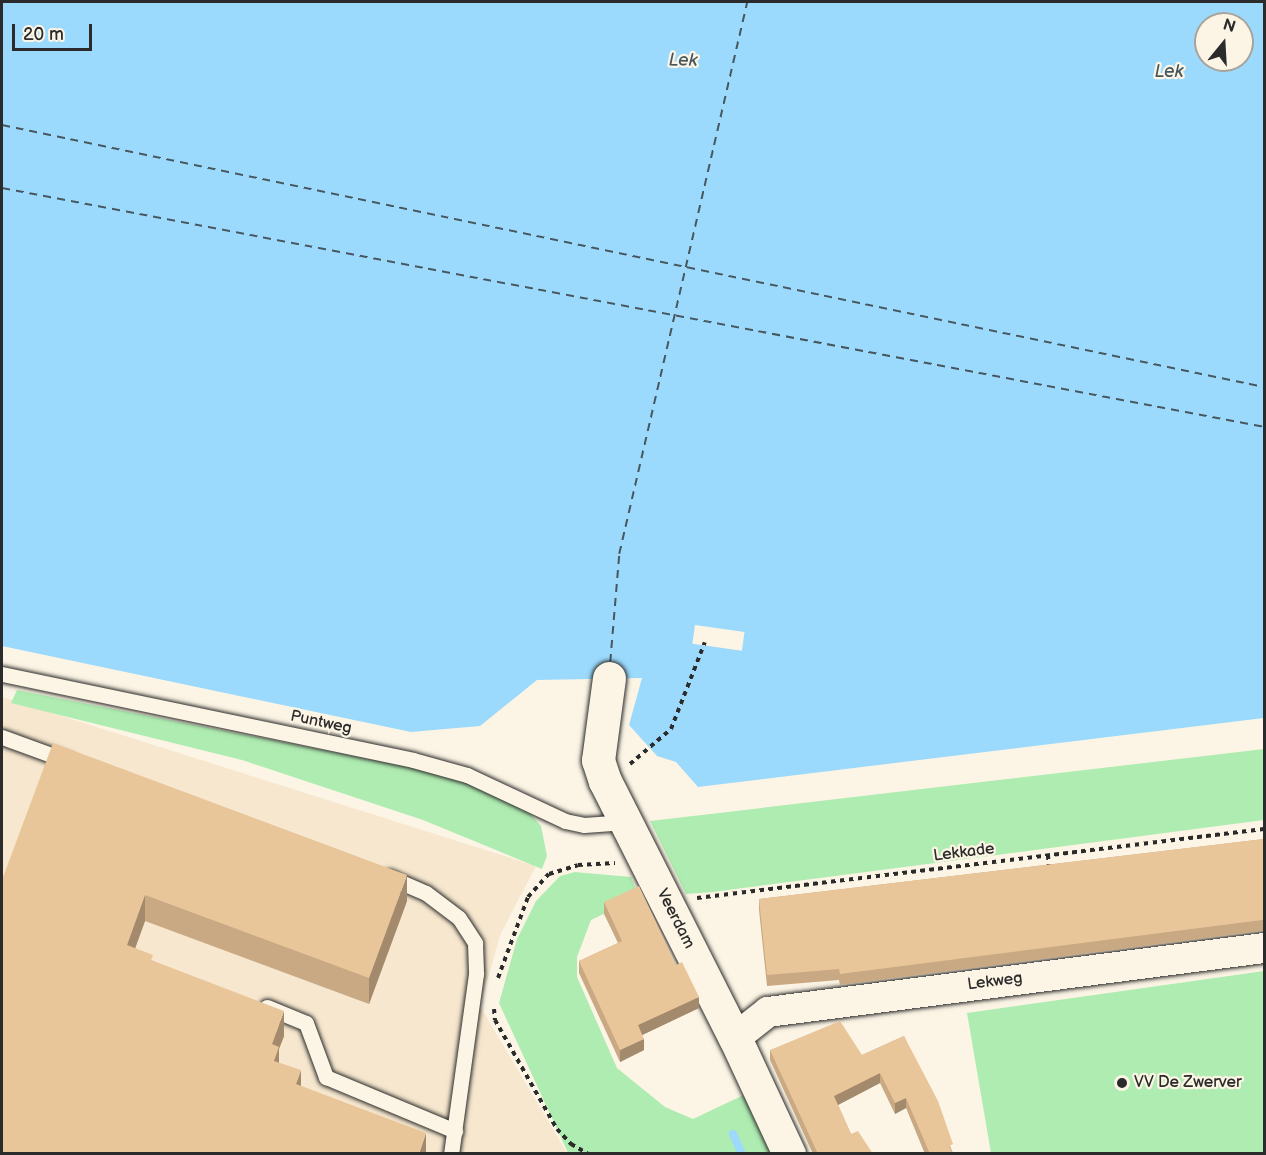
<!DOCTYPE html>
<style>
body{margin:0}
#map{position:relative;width:1266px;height:1155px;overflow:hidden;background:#fcf5e5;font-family:"Balsamiq Sans",sans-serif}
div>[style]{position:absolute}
.built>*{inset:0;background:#f6e7ce}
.green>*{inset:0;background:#afecb1}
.water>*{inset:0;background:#9bdafc}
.pier>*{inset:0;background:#fcf5e5;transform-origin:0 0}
.stream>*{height:8px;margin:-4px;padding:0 4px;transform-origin:4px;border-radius:4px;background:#9bdafc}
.ferry>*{height:1.5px;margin-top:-0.75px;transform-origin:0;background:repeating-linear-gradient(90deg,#47575f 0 8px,transparent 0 14px)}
.path>*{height:4px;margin-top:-2px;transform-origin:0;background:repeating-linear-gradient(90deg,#2b2b2b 0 4.5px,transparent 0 9px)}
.roads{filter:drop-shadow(0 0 2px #2b2b2b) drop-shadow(0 0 2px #2b2b2b)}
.lane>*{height:15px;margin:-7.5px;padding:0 7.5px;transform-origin:7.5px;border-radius:7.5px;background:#fcf5e5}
.street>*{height:30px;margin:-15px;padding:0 15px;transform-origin:15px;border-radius:15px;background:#fcf5e5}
.secondary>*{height:33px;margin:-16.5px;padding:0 16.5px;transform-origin:16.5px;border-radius:16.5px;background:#fcf5e5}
.wall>*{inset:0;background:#c8a984}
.shaded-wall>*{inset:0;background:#a38a6c}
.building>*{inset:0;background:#e9c59a}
.dots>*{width:16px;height:16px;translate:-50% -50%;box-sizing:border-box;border:3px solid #fcf5e5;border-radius:50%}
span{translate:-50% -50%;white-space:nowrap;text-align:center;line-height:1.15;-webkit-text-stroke:4.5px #fcf5e5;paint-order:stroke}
.street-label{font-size:16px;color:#2b2b2b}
.poi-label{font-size:16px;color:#2b2b2b}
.left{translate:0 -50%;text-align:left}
.water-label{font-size:18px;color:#47575f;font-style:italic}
.frame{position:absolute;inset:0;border:3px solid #2b2b2b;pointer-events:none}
.north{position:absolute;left:1194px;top:12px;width:60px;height:60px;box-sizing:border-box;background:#fcf5e5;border:2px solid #a8a49b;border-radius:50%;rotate:18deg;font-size:16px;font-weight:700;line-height:24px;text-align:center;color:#2b2b2b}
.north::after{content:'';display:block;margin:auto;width:21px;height:27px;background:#2b2b2b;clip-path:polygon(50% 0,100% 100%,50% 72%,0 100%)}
.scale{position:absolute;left:12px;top:24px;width:80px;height:27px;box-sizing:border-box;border:3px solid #2b2b2b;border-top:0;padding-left:8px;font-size:18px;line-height:21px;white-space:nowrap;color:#2b2b2b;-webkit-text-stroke:4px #fcf5e5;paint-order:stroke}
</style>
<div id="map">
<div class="built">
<div style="clip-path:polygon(2px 697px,536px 866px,501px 933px,480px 1006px,567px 1153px,2px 1153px)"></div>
</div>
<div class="green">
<div style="clip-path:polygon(17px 690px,419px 769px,490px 787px,525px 808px,541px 826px,547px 856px,542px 869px,423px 820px,242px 760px,11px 703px)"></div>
<div style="clip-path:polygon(1264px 749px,1264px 820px,713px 892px,686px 894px,650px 821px)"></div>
<div style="clip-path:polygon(575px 872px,631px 877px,639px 897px,591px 920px,577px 957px,577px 977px,617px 1068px,665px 1107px,693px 1119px,750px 1092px,778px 1153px,568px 1153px,499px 1003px,517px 939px,536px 901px,560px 876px)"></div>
<div style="clip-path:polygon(1264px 971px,1264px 1153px,991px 1153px,967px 1013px)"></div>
</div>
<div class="water">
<div style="clip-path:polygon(evenodd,2px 2px,1264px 2px,1264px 718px,698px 787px,676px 762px,657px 756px,629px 725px,642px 678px,537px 680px,480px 726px,411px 732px,2px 646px,2px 2px,1206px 24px,1242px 24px,1242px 60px,1206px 60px,1206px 24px)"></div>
</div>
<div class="pier">
<div style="left:695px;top:625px;width:50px;height:19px;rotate:8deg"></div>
</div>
<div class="stream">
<div style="left:733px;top:1134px;width:22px;rotate:66deg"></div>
</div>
<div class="ferry">
<div style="left:2px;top:125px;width:1289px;rotate:11.73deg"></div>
<div style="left:2px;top:188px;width:1284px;rotate:10.72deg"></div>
<div style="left:610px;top:662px;width:108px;rotate:-85.2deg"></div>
<div style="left:619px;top:554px;width:567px;rotate:-76.94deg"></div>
</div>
<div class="path">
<div style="left:630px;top:764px;width:54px;rotate:-40.5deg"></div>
<div style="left:671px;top:729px;width:93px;rotate:-68.7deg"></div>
<div style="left:1048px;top:855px;width:14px;rotate:86deg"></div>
<div style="left:697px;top:898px;width:571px;rotate:-6.94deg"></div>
<div style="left:498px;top:978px;width:86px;rotate:-69.7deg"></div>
<div style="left:528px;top:897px;width:31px;rotate:-48deg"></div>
<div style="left:549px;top:874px;width:30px;rotate:-17deg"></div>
<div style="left:578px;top:865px;width:37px;rotate:-3deg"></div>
<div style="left:494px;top:1009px;width:11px;rotate:85deg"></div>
<div style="left:495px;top:1020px;width:125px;rotate:60.4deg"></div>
<div style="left:557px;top:1129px;width:21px;rotate:47deg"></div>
<div style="left:571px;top:1144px;width:20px;rotate:30deg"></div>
</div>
<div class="roads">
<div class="lane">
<div style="left:2px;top:674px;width:420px;rotate:11.8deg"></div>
<div style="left:413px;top:760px;width:56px;rotate:15.5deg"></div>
<div style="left:467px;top:775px;width:108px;rotate:25.1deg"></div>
<div style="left:565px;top:821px;width:19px;rotate:12deg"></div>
<div style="left:584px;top:825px;width:42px;rotate:-4.1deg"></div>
<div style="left:2px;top:737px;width:70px;rotate:20deg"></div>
<div style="left:389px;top:877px;width:40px;rotate:23.4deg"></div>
<div style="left:426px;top:893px;width:41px;rotate:37.1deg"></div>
<div style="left:459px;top:918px;width:30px;rotate:57deg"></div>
<div style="left:475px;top:943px;width:31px;rotate:88deg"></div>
<div style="left:476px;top:974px;width:182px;rotate:97.9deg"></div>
<div style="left:267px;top:1007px;width:42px;rotate:22.3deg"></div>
<div style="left:306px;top:1023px;width:58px;rotate:69.7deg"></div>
<div style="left:326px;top:1077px;width:140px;rotate:22.7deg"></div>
</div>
<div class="street">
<div style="left:735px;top:1038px;width:42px;rotate:-38.2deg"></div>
<div style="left:768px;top:1012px;width:500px;rotate:-7.35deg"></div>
</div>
<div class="secondary">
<div style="left:609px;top:678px;width:83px;rotate:97.6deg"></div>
<div style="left:598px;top:760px;width:22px;rotate:72deg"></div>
<div style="left:605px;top:781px;width:288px;rotate:63.2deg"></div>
<div style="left:735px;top:1038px;width:128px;rotate:65deg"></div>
</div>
</div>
<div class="wall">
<div style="clip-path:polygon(1264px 839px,1264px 932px,1262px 931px,840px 985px,839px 980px,767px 986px,759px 910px,759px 899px)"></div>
<div style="clip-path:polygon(2px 880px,407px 901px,369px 1004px,145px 921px,135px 948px,153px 961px,284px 1036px,279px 1049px,279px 1063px,301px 1086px,426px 1154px,2px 1154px)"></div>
<div style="clip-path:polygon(604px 902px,676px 965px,699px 1008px,642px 1035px,644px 1050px,620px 1062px,579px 973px,579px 961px,618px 943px,604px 914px)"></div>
<div style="clip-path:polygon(904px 1036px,953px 1153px,925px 1154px,906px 1108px,895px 1114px,880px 1083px,838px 1105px,851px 1134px,873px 1154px,813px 1154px,770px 1060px,770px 1050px,862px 1055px)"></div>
</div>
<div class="shaded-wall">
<div style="clip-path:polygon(407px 875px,407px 901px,369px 1004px,369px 978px)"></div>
<div style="clip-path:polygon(145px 895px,145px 921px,127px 971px,127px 945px)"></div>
<div style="clip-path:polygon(699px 997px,699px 1008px,638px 1037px,638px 1025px)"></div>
<div style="clip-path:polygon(284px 1011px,284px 1036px,279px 1049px,279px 1073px,274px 1087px,272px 1044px)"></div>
<div style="clip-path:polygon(644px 1039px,644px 1050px,620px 1062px,620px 1050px)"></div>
<div style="clip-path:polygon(301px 1070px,301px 1096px,296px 1084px)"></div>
<div style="clip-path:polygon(880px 1073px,880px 1083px,834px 1107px,834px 1096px)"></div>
<div style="clip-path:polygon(906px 1098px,906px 1108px,895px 1114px,895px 1103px)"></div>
<div style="clip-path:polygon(426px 1133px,426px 1154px,419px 1154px)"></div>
</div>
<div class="building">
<div style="clip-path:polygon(53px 743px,407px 875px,369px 978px,145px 895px,127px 945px,153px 955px,151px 960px,284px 1011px,272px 1044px,279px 1047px,274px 1061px,301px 1070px,296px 1084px,426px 1133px,419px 1154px,2px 1154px,2px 880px)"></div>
<div style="clip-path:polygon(1264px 839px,1264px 920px,1262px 920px,840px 974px,839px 969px,767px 975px,759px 899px)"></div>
<div style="clip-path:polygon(639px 886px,676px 965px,682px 962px,699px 997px,638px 1025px,644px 1039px,620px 1050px,579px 961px,622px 941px,604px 902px)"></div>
<div style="clip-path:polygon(840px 1021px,862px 1055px,904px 1036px,938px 1101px,953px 1144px,949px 1146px,953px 1154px,930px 1154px,906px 1098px,895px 1103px,880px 1073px,834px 1096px,851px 1134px,858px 1131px,873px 1154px,818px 1154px,770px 1050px)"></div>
</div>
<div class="dots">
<div style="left:1122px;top:1083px;background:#2b2b2b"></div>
</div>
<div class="street-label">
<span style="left:321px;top:723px;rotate:12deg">Puntweg</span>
<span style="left:964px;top:853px;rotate:-7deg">Lekkade</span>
<span style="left:675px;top:919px;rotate:63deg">Veerdam</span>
<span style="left:995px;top:982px;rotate:-7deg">Lekweg</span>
</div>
<div class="poi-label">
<span class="left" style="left:1134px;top:1083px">VV De Zwerver</span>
</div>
<div class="water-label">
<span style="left:683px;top:61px;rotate:1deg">Lek</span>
<span style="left:1169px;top:72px">Lek</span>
</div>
<div class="frame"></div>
<div class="north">N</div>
<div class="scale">20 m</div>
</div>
